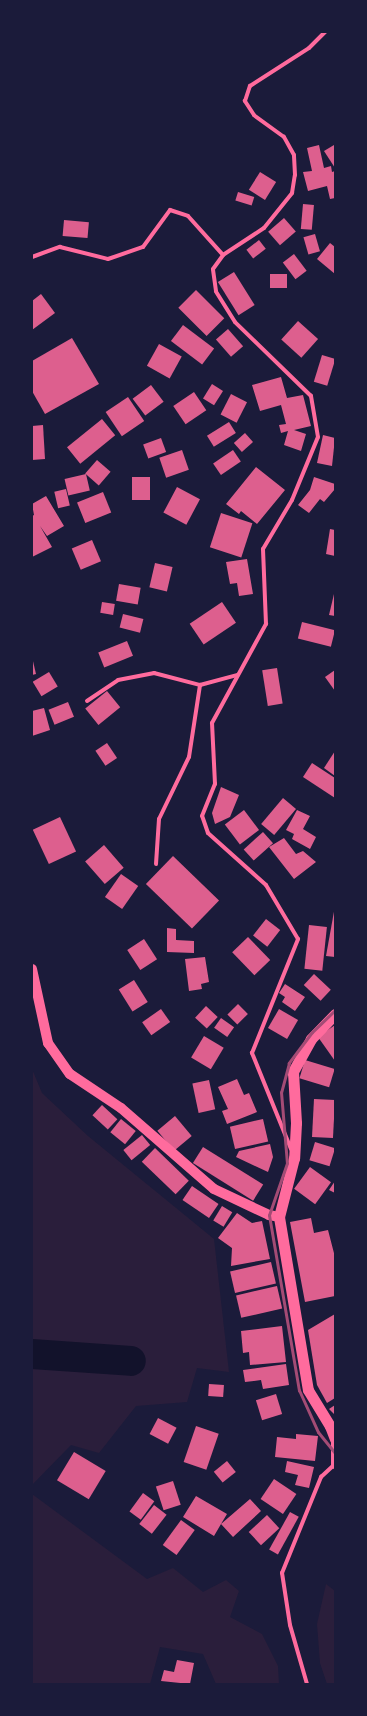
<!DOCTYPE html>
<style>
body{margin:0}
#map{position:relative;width:367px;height:1716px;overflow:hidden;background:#1b1b3a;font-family:Barlow,sans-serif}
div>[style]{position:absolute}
.green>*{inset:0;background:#2a1e3b}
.river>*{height:30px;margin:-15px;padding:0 15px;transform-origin:15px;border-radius:15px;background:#12122b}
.building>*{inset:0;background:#dd5f8e;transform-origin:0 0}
.minor>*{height:4px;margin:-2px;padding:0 2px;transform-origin:2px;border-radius:2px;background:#ff6b9d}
.secondary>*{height:8px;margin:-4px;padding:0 4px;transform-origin:4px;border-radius:4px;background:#ff6b9d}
.primary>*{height:10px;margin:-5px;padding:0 5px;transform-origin:5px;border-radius:5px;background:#ff6b9d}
.trunk>*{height:11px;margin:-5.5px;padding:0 5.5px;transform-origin:5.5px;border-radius:5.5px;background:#ff6b9d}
.rail>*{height:3px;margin:-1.5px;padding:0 1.5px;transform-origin:1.5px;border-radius:1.5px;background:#a44b75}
span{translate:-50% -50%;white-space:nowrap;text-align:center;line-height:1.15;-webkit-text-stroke:3px #1b1b3a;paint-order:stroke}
.frame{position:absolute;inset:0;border:33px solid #1b1b3a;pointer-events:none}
</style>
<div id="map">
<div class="green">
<div style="clip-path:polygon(32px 1069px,42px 1093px,88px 1136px,214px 1239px,229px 1372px,197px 1368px,187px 1402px,136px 1406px,99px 1453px,71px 1445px,32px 1485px,32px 1362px,130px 1366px,143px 1361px,133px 1352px,32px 1347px)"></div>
<div style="clip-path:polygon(32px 1494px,147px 1579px,173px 1568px,203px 1592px,226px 1580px,239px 1591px,230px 1617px,262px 1634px,278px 1666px,279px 1684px,216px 1684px,203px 1654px,160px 1647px,150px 1684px,32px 1684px)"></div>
<div style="clip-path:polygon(326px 1584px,335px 1591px,335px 1684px,327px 1684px,320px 1663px,317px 1624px)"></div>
</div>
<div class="river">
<div style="left:32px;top:1354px;width:99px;rotate:4deg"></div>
</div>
<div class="building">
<div style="clip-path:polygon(319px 145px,324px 168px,331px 166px,332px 172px,335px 171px,335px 198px,330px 199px,327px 186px,308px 191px,303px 172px,312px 171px,307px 148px)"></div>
<div style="clip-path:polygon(334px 145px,335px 146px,335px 168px,324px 151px)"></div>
<div style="left:260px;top:172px;width:19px;height:21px;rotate:32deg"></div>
<div style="left:238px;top:192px;width:17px;height:9px;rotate:17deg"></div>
<div style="left:303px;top:204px;width:11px;height:25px;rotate:5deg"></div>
<div style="left:284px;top:218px;width:18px;height:21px;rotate:49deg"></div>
<div style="left:64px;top:220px;width:25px;height:16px;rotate:5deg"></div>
<div style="left:315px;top:234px;width:18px;height:12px;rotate:74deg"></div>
<div style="left:259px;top:240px;width:11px;height:16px;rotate:52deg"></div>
<div style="clip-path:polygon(330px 243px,335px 247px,335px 274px,317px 259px)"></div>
<div style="left:294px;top:254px;width:21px;height:14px;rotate:53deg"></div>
<div style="left:234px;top:272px;width:39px;height:19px;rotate:58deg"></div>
<div style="left:270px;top:274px;width:17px;height:14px"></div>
<div style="left:196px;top:290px;width:40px;height:25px;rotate:45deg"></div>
<div style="clip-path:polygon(41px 294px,55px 313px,32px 330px,32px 301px)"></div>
<div style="left:298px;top:321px;width:27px;height:25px;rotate:42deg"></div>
<div style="left:183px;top:325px;width:39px;height:20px;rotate:37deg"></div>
<div style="left:228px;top:329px;width:23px;height:16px;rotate:49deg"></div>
<div style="clip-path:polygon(72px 338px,99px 384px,45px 414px,32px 391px,32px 361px)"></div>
<div style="left:159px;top:344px;width:26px;height:25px;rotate:29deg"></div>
<div style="left:322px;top:355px;width:14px;height:28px;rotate:17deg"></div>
<div style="clip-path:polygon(281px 377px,287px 398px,303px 395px,311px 426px,294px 430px,306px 434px,301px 451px,284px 445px,288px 431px,281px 433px,279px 425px,286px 424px,281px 405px,260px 411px,252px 385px)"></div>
<div style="left:212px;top:384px;width:13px;height:17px;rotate:32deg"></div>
<div style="left:151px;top:385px;width:21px;height:23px;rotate:53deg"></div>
<div style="left:194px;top:392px;width:22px;height:25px;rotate:56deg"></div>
<div style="left:231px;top:394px;width:18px;height:23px;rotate:27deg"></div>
<div style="left:128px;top:397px;width:29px;height:27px;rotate:56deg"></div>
<div style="left:102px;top:419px;width:21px;height:45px;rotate:51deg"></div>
<div style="left:229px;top:422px;width:13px;height:26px;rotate:58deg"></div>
<div style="clip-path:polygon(43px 425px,45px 459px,32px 460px,32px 426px)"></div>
<div style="left:245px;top:433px;width:12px;height:15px;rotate:48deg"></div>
<div style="clip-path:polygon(323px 435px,335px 438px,332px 466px,317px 463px)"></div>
<div style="left:161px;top:438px;width:15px;height:19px;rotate:70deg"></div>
<div style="left:182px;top:450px;width:21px;height:24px;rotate:71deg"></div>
<div style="left:233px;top:450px;width:14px;height:24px;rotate:56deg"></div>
<div style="left:97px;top:460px;width:18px;height:18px;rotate:41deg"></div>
<div style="clip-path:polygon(256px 467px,285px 490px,257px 524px,241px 511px,239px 514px,226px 504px)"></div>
<div style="left:86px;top:474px;width:17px;height:22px;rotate:77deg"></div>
<div style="left:132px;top:477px;width:18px;height:23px"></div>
<div style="clip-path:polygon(314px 477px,335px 484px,335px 489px,324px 502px,320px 499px,309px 513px,298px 505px,310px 490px)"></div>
<div style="left:177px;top:487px;width:26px;height:29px;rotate:28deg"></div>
<div style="left:66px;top:489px;width:17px;height:12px;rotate:77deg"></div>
<div style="left:103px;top:492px;width:22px;height:28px;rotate:68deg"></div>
<div style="clip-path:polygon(46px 496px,64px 526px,47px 536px,40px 526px,52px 547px,32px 557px,32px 516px,34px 515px,32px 504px)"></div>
<div style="left:221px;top:513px;width:33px;height:36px;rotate:18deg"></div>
<div style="clip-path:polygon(330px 529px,335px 530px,335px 556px,326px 554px)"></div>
<div style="left:92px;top:540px;width:23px;height:22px;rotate:67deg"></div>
<div style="clip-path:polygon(247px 559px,253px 594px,239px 596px,237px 583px,230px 584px,226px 562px)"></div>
<div style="left:155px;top:563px;width:18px;height:25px;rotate:13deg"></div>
<div style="left:119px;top:584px;width:22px;height:17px;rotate:10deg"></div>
<div style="clip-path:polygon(334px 594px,335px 595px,335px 616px,329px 615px)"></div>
<div style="left:102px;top:602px;width:13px;height:11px;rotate:9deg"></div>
<div style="left:222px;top:602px;width:25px;height:39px;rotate:56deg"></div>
<div style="left:123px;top:614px;width:21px;height:14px;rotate:14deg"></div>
<div style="left:302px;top:622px;width:34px;height:17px;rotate:14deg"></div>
<div style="left:127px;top:641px;width:16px;height:31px;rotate:68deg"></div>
<div style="clip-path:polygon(32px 657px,36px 674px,32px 675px)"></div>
<div style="left:277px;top:668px;width:36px;height:15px;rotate:81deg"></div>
<div style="clip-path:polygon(335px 670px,335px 691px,325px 677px)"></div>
<div style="left:49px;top:672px;width:17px;height:19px;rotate:59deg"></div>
<div style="left:107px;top:691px;width:21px;height:28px;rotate:51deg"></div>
<div style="left:68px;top:702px;width:16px;height:21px;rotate:68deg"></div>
<div style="clip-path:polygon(44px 708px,50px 730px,32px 736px,32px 711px)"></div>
<div style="left:107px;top:743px;width:18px;height:14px;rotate:56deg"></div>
<div style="clip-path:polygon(335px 751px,335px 776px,324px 768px)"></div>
<div style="clip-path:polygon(312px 763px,335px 778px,335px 798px,303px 777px)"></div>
<div style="clip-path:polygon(221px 787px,239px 795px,230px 817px,215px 824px,212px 813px)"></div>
<div style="left:283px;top:798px;width:17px;height:34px;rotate:40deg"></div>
<div style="left:244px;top:810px;width:25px;height:24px;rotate:53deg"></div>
<div style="clip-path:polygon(297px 810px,310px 816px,303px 829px,316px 837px,310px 849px,292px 839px,294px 834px,286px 830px)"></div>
<div style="left:60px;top:817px;width:38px;height:30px;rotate:65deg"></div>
<div style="left:263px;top:832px;width:15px;height:26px;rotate:48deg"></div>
<div style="clip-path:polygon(284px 838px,296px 854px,303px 851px,316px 862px,294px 879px,269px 847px)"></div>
<div style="left:104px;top:845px;width:30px;height:25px;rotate:49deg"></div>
<div style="left:173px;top:856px;width:64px;height:39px;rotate:44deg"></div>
<div style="left:121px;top:874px;width:21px;height:28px;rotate:35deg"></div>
<div style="clip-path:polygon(335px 906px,335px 957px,326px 956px)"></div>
<div style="left:266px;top:919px;width:18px;height:21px;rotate:38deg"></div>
<div style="left:309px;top:925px;width:18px;height:44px;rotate:6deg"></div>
<div style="clip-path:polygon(167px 928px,176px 929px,176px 940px,194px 941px,194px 953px,167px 952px)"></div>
<div style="left:248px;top:937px;width:32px;height:22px;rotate:46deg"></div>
<div style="left:144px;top:939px;width:24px;height:20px;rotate:57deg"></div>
<div style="clip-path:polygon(205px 957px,209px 982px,201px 984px,202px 989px,189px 991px,185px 959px)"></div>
<div style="left:314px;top:974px;width:23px;height:15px;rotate:43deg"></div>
<div style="left:134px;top:980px;width:26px;height:18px;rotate:58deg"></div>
<div style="clip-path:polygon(285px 984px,305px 997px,295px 1011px,282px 1002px,285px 997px,279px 993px)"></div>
<div style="left:238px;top:1004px;width:14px;height:15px;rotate:45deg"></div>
<div style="left:206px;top:1006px;width:16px;height:16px;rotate:43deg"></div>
<div style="left:161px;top:1009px;width:16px;height:23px;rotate:55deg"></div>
<div style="left:279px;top:1009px;width:22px;height:22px;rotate:30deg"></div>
<div style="left:221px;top:1018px;width:16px;height:12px;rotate:35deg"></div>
<div style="clip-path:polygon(335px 1025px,335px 1061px,318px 1037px)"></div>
<div style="left:204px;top:1036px;width:23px;height:25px;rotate:31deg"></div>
<div style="left:305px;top:1060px;width:31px;height:19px;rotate:17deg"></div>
<div style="clip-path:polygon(237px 1079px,244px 1095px,249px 1093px,257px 1112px,227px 1124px,222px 1111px,228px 1109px,218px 1087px)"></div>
<div style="left:209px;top:1080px;width:30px;height:17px;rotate:78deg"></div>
<div style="left:314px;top:1099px;width:21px;height:38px;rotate:3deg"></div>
<div style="left:102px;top:1105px;width:21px;height:14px;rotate:43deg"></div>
<div style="left:175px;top:1116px;width:26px;height:23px;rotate:50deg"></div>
<div style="left:121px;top:1119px;width:19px;height:17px;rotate:39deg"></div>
<div style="left:263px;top:1119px;width:23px;height:34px;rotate:77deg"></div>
<div style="left:142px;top:1135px;width:13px;height:24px;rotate:51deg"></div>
<div style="left:315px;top:1142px;width:21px;height:19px;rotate:17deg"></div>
<div style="clip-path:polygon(270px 1144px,273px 1157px,268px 1172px,236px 1157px,239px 1151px)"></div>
<div style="left:203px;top:1147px;width:71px;height:19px;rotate:32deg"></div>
<div style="left:155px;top:1148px;width:47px;height:19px;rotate:44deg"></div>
<div style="left:310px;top:1167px;width:26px;height:27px;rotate:36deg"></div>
<div style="clip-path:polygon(335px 1181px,335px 1193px,329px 1190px)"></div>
<div style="left:192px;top:1186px;width:32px;height:17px;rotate:34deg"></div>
<div style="left:222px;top:1206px;width:12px;height:17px;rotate:31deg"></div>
<div style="clip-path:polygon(237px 1213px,252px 1223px,262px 1221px,270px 1259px,231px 1266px,232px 1248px,218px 1238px)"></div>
<div style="clip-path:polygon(311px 1218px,314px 1233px,328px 1230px,335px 1257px,335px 1296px,305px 1302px,290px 1222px)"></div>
<div style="left:271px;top:1262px;width:22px;height:42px;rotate:77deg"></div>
<div style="left:277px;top:1286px;width:23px;height:42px;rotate:77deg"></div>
<div style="clip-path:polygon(335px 1314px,335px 1398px,327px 1403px,317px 1385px,308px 1330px)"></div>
<div style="clip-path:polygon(282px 1326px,286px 1362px,250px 1365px,249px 1352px,243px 1353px,241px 1331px)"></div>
<div style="clip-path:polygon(286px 1364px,289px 1385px,263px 1389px,261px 1380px,245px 1382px,243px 1370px)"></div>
<div style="left:209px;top:1384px;width:15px;height:12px;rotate:4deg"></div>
<div style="left:276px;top:1394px;width:21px;height:21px;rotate:73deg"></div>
<div style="clip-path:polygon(335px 1405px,335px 1415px,329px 1409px)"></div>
<div style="left:158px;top:1418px;width:21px;height:18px;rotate:28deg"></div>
<div style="left:196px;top:1426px;width:24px;height:38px;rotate:19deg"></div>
<div style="clip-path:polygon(296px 1434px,318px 1436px,315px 1461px,275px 1457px,277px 1437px,296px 1439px)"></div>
<div style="left:74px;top:1452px;width:37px;height:33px;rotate:31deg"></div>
<div style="left:227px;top:1461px;width:14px;height:17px;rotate:51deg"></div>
<div style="clip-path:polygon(287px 1461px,314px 1467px,309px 1488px,295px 1485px,298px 1475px,285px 1472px)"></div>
<div style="left:274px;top:1479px;width:27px;height:24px;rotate:34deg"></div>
<div style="left:173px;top:1481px;width:25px;height:18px;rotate:72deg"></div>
<div style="left:143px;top:1493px;width:14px;height:23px;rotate:36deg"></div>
<div style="clip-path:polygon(196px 1496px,227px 1514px,221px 1524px,250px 1499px,261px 1511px,233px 1537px,221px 1524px,214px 1536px,183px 1517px)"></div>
<div style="left:154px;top:1505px;width:16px;height:24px;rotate:38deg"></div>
<div style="left:290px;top:1512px;width:10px;height:43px;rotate:29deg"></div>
<div style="left:267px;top:1515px;width:18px;height:25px;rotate:47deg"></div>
<div style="left:181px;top:1520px;width:17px;height:31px;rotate:36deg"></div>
<div style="clip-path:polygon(177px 1660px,194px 1663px,190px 1684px,161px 1681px,164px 1670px,174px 1672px)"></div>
</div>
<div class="minor">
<div style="left:32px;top:257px;width:30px;rotate:-20deg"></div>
<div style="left:60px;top:247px;width:49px;rotate:14deg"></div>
<div style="left:108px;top:259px;width:37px;rotate:-19deg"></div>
<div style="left:143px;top:247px;width:46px;rotate:-53.9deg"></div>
<div style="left:170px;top:210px;width:19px;rotate:18deg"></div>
<div style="left:188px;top:216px;width:52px;rotate:48.1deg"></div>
<div style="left:87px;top:701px;width:37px;rotate:-34deg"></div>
<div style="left:118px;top:680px;width:37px;rotate:-11deg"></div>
<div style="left:154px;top:673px;width:48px;rotate:14.6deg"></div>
<div style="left:156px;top:864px;width:45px;rotate:-86.2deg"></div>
<div style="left:159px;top:819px;width:69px;rotate:-64.2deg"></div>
<div style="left:189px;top:757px;width:73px;rotate:-81.3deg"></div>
<div style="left:200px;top:685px;width:39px;rotate:-15deg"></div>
<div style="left:291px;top:1149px;width:104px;rotate:-112.1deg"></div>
<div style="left:252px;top:1053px;width:123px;rotate:-68deg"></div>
<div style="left:298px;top:939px;width:63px;rotate:-120.7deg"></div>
<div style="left:266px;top:885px;width:78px;rotate:-138.1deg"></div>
<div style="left:208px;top:833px;width:18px;rotate:-109deg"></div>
<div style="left:202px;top:816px;width:35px;rotate:-68deg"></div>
<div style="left:215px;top:784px;width:61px;rotate:-92.8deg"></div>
<div style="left:212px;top:723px;width:113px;rotate:-61.4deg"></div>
<div style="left:266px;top:624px;width:75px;rotate:-92.3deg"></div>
<div style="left:263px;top:549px;width:57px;rotate:-59.4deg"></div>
<div style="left:292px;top:500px;width:68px;rotate:-67.6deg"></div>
<div style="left:318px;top:437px;width:42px;rotate:-99.7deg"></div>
<div style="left:311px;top:396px;width:106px;rotate:-135.8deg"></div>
<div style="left:235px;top:322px;width:36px;rotate:-122deg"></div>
<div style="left:216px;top:291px;width:22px;rotate:-98deg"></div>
<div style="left:213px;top:269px;width:17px;rotate:-54deg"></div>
<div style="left:223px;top:255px;width:49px;rotate:-33.4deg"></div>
<div style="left:264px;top:228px;width:45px;rotate:-51.3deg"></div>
<div style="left:292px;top:193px;width:18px;rotate:-81deg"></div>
<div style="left:295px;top:175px;width:20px;rotate:-93deg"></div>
<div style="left:294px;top:155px;width:21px;rotate:-119deg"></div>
<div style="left:284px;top:137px;width:37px;rotate:-144deg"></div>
<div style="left:254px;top:115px;width:17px;rotate:-123deg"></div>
<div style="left:245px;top:101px;width:16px;rotate:-72deg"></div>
<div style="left:250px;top:86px;width:70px;rotate:-32.8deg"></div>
<div style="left:309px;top:48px;width:23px;rotate:-45deg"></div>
<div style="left:307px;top:1684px;width:61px;rotate:-106.1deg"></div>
<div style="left:290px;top:1625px;width:53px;rotate:-98.7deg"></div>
<div style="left:282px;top:1573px;width:104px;rotate:-67.9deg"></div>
<div style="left:321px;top:1477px;width:18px;rotate:-43deg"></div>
</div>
<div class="secondary">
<div style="left:335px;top:1441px;width:24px;rotate:90deg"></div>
</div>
<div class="primary">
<div style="left:32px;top:969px;width:76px;rotate:77.8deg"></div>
<div style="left:48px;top:1043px;width:38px;rotate:55deg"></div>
<div style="left:70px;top:1074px;width:61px;rotate:33.7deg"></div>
<div style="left:121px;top:1108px;width:123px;rotate:41.1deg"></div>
<div style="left:214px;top:1189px;width:61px;rotate:25.3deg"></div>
<div style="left:269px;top:1215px;width:10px;rotate:11deg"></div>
</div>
<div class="trunk">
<div style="left:335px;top:1014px;width:35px;rotate:134deg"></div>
<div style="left:311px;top:1039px;width:38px;rotate:119deg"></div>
<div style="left:293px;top:1072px;width:51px;rotate:86.6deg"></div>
<div style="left:296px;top:1123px;width:35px;rotate:93deg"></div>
<div style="left:294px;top:1158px;width:61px;rotate:104.3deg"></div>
<div style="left:279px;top:1217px;width:175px;rotate:80.5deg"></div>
<div style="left:308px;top:1390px;width:42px;rotate:58.6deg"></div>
<div style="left:330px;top:1426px;width:14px;rotate:69deg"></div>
</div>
<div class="rail">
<div style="left:335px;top:1010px;width:32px;rotate:136deg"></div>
<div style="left:312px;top:1032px;width:39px;rotate:127deg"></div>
<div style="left:289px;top:1063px;width:30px;rotate:105deg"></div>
<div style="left:281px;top:1092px;width:71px;rotate:85.2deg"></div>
<div style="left:287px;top:1163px;width:55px;rotate:109.1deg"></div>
<div style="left:269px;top:1215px;width:178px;rotate:80.3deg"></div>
<div style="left:299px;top:1390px;width:46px;rotate:65.7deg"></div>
<div style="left:318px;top:1432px;width:27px;rotate:51deg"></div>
</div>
<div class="frame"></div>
</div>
